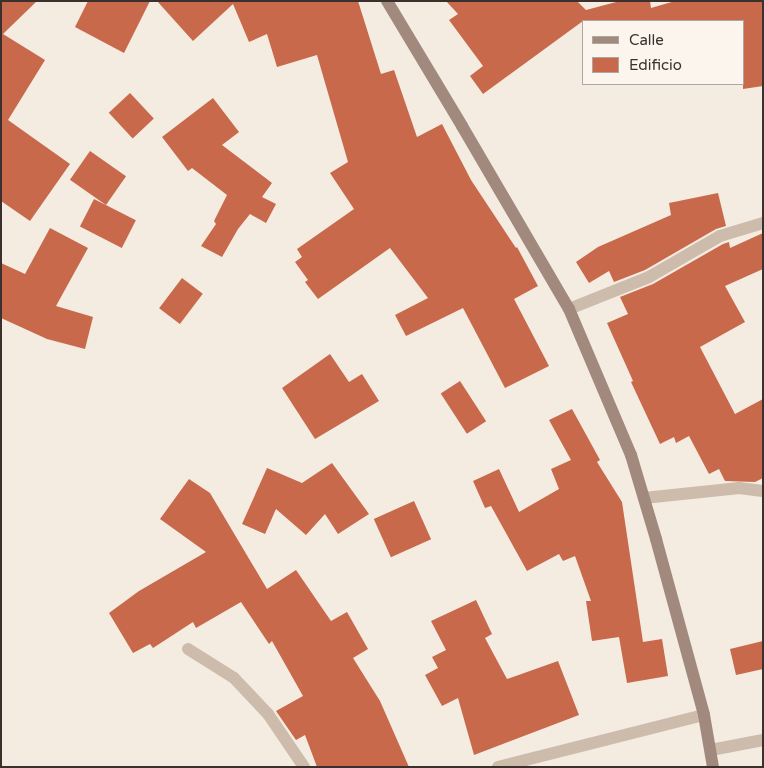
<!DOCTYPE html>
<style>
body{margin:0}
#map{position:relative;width:764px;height:768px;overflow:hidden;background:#f4ebe1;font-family:"Varela Round",sans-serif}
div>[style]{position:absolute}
.building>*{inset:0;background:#c8694b;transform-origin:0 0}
.service>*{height:12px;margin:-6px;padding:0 6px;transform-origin:6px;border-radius:6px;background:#cdbbac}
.minor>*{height:12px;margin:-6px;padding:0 6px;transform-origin:6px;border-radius:6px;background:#cdbbac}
.secondary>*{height:12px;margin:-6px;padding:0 6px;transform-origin:6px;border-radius:6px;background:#a18a7d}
span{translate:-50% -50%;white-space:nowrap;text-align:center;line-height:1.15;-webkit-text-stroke:4px #fbf5ee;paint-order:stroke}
.frame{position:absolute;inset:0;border:2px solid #3b302b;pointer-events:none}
.legend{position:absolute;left:582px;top:20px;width:162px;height:65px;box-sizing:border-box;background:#fbf5ee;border:1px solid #aea6a0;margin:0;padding:6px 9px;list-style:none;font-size:15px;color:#3b302b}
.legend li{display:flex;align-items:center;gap:10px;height:25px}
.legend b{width:25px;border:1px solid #aea6a0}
</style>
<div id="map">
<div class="building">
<div style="clip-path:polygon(1px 1px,37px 1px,3px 34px,45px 60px,8px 120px,70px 164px,30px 221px,1px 201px)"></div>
<div style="clip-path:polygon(88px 1px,150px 1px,124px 53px,75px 27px)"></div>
<div style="clip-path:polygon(157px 1px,358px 1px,381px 74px,394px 70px,417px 137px,442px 124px,471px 180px,516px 248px,517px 247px,538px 286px,514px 299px,549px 366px,505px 388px,463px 308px,406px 336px,395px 315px,428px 298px,390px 248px,318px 299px,305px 282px,308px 280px,295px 262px,302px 257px,297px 249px,354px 209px,330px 173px,348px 162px,317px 55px,277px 67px,267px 34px,249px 42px,233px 4px,193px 41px)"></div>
<div style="clip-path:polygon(446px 1px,577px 1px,586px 10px,620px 1px,650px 1px,651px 8px,675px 1px,763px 1px,763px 86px,743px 89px,743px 21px,583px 21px,483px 94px,470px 76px,483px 66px,449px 20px,458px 14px)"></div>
<div style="left:130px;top:93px;width:35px;height:29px;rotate:47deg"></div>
<div style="clip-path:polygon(213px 98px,239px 132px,222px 145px,272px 183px,262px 197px,276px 204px,266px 223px,250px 214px,238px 229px,222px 257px,201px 246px,216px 224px,214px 221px,227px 195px,192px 168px,188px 171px,162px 137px)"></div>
<div style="left:90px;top:151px;width:44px;height:35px;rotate:35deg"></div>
<div style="clip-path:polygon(718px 193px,726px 226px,716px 229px,645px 270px,614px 282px,609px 271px,589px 283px,576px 262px,598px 247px,671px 215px,669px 203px)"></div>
<div style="left:94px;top:199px;width:47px;height:31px;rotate:27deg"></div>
<div style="clip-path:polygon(50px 228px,88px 248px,56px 306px,93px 317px,85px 349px,47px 339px,1px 318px,1px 263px,25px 274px)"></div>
<div style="clip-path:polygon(763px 233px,763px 269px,725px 286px,745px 322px,700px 347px,735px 414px,763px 399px,763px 478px,755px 482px,725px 481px,719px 469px,709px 474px,689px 436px,676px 443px,674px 437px,660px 444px,631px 382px,633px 381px,607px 323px,628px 314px,620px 297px,653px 284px,723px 244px,729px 242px,730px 248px)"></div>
<div style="left:182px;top:278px;width:26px;height:38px;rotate:37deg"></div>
<div style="clip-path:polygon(330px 354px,349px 382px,362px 374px,379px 401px,315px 439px,282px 388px)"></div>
<div style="left:460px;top:381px;width:48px;height:23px;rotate:57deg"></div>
<div style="clip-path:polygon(572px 409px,600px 460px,597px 462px,622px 502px,643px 642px,662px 639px,668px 676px,627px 683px,619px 637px,592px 641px,586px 601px,591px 601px,575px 556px,563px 561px,559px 554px,527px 571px,491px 506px,485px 508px,473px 481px,499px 469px,519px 512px,559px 489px,551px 469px,571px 460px,549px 420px)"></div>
<div style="clip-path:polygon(332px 463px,369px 514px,338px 534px,325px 514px,306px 535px,276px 509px,265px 534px,242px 524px,267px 468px,302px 483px)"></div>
<div style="clip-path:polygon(189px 479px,210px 493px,267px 589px,296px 570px,331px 621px,347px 612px,368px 649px,353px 658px,380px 701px,409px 767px,317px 767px,305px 735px,296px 740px,276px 711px,303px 696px,272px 641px,269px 644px,241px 602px,196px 628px,193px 622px,153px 648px,150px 644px,133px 653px,109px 613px,139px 591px,206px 552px,160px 519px)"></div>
<div style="left:414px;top:501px;width:42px;height:44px;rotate:66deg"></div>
<div style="clip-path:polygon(476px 600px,492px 634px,485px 638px,507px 679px,558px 661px,579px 715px,474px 755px,458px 698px,442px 706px,425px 675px,438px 668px,432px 657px,446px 650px,431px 621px)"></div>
<div style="clip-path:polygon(763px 641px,763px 669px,736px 675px,730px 649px)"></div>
</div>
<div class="service">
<div style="left:644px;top:498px;width:96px;rotate:-6deg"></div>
<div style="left:739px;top:488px;width:24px;rotate:7deg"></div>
</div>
<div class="minor">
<div style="left:569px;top:309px;width:86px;rotate:-21.8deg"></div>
<div style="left:649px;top:277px;width:82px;rotate:-30deg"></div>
<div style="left:720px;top:236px;width:45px;rotate:-16.8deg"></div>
<div style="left:188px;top:649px;width:54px;rotate:32.2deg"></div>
<div style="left:234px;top:678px;width:50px;rotate:46.6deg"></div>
<div style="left:268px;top:714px;width:64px;rotate:55.8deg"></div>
<div style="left:711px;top:750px;width:53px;rotate:-10.9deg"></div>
<div style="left:498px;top:767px;width:212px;rotate:-14.2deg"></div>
</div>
<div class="secondary">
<div style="left:387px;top:1px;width:146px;rotate:59deg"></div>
<div style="left:462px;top:126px;width:212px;rotate:59.7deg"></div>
<div style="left:569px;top:309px;width:159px;rotate:67deg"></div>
<div style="left:631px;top:455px;width:88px;rotate:73.4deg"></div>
<div style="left:656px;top:539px;width:182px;rotate:74.7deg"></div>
<div style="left:704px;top:715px;width:53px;rotate:80.2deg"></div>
</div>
<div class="frame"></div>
<ul class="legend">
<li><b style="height:6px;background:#a18a7d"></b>Calle</li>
<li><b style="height:14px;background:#c8694b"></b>Edificio</li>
</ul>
</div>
